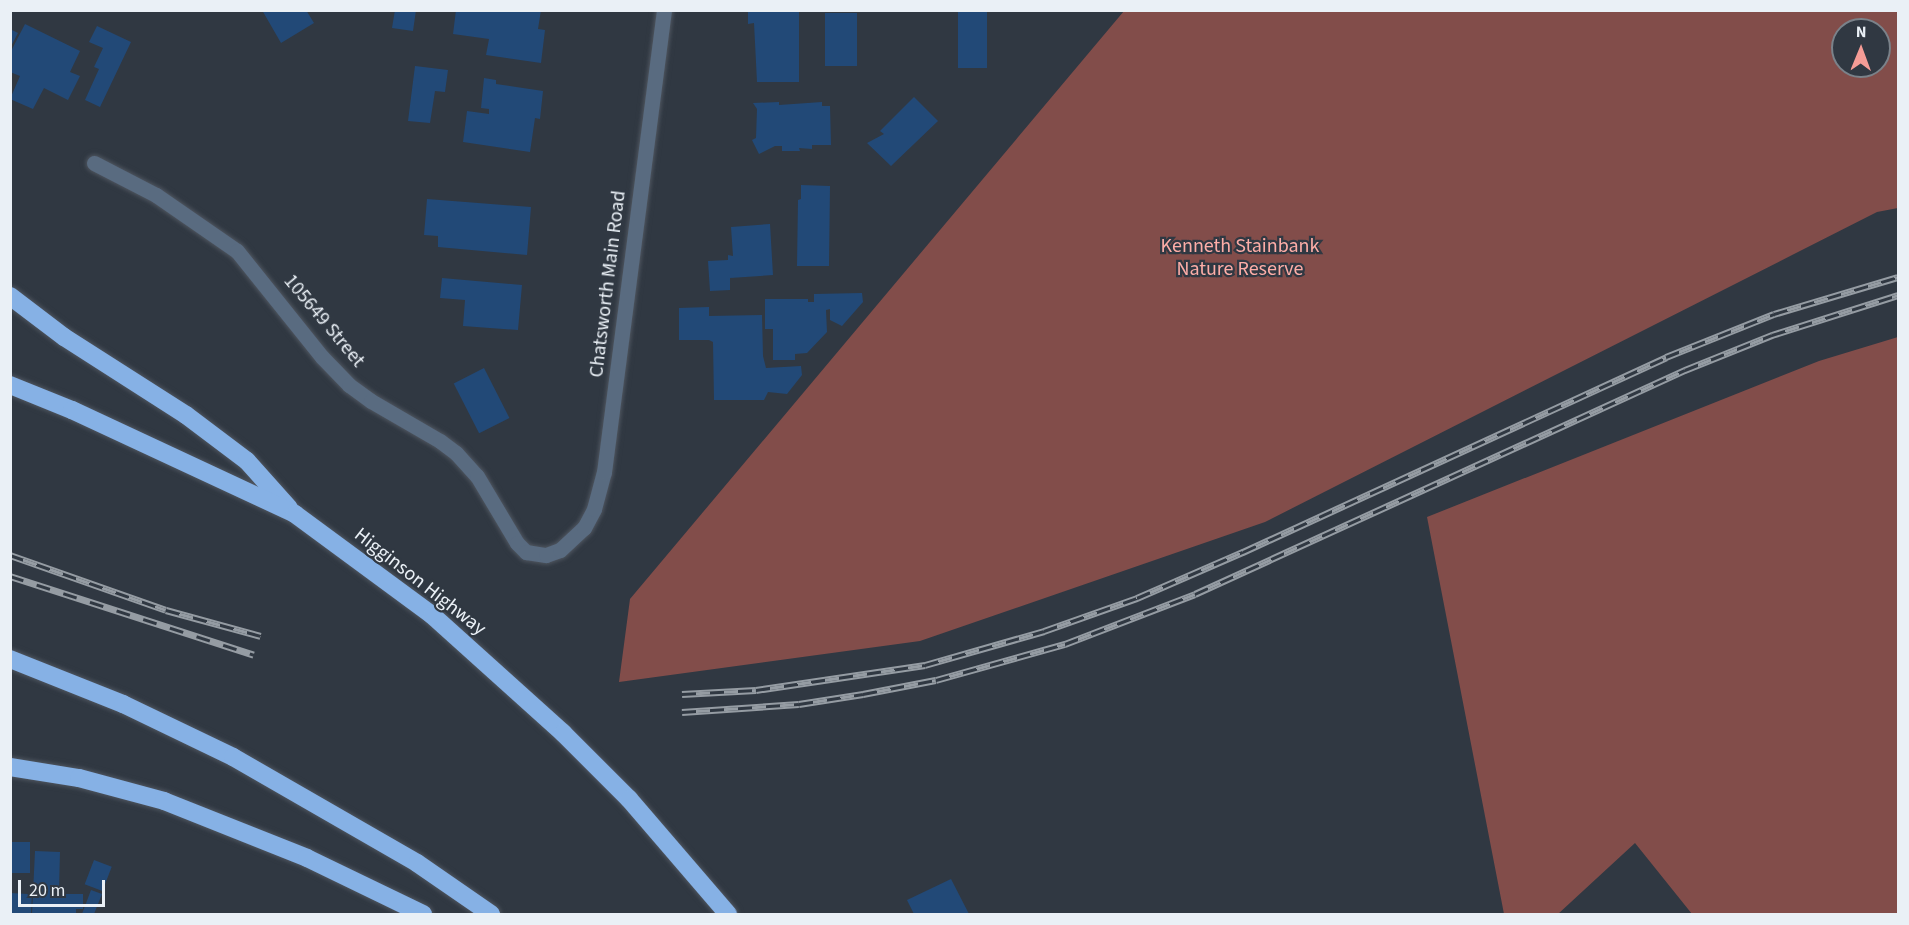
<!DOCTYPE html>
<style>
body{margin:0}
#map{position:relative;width:1909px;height:925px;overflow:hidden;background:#303842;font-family:"Source Sans 3",sans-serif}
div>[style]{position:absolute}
.green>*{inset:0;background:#824d4a}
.building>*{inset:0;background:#224977;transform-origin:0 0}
.roads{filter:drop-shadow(0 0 2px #4e555f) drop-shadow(0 0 2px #4e555f)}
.street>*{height:15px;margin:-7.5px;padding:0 7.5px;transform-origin:7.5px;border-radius:7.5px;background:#596b80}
.highway>*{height:18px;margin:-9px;padding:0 9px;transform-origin:9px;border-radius:9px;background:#86b1e5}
.rail>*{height:7px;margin-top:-3.5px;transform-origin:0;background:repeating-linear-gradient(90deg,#303842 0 14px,#959ca3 0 28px);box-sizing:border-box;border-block:2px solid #959ca3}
span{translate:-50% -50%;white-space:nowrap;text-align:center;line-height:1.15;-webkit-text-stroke:4.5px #303842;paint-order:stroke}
.park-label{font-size:20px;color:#fdada7}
.street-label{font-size:20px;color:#eaf0f6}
.frame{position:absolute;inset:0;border:12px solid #eaf0f6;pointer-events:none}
.north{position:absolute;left:1831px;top:18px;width:60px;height:60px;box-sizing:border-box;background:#303842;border:2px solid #7a828a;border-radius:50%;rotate:1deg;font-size:16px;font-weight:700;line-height:24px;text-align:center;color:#eaf0f6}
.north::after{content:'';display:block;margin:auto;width:21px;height:27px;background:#f59c96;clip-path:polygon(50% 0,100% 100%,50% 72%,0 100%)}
.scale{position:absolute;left:18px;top:880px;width:87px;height:27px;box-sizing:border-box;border:3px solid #eaf0f6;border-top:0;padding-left:8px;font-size:18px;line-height:21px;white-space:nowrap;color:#eaf0f6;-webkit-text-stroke:4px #303842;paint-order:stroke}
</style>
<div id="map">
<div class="green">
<div style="clip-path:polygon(evenodd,1124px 11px,1898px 11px,1898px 208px,1877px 212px,1265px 522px,920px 641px,619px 682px,630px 599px,1124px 11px,1843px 30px,1879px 30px,1879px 66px,1843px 66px,1843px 30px)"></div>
<div style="clip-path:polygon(1898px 337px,1898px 914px,1692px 914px,1635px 843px,1558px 914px,1504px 914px,1427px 517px,1819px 361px)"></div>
</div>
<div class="building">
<div style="clip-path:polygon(262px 10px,306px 10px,314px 23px,281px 43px)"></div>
<div style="clip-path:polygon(395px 10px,416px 10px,413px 31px,392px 28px)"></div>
<div style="clip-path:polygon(456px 10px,541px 10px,538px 29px,545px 30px,541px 63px,486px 55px,489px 39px,453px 34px)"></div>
<div style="clip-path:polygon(748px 10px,799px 10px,799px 82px,757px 82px,754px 23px,748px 24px)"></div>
<div style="left:958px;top:10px;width:29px;height:58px"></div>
<div style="left:825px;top:13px;width:32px;height:53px"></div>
<div style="clip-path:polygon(25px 24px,80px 51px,70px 72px,80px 76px,68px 100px,44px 88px,33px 109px,10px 99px,20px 76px,10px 72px,10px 53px)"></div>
<div style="clip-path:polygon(97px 26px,131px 42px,100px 107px,85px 100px,99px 69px,94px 67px,103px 48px,89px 42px)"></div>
<div style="clip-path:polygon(10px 29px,18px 33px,10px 48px)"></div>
<div style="clip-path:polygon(415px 66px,448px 70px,445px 92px,435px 91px,430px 123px,408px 121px)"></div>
<div style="clip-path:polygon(484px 78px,496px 80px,496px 84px,543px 91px,540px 119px,535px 118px,530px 152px,463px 142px,467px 111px,489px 114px,489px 109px,481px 108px)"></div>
<div style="clip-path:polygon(914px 97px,938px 121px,891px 166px,867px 143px,884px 134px,880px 131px)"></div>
<div style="clip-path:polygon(779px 102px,779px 105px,822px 102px,822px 106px,830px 106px,831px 145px,812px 145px,812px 149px,799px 148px,800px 151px,782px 151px,782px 146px,775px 146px,759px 154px,752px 140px,756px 138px,757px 109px,753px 103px)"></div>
<div style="clip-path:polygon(801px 185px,830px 186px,829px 266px,797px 266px,798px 200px,801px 199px)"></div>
<div style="clip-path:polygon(427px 199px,531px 207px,527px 255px,438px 247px,438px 236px,424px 235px)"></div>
<div style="clip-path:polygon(770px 224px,773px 275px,730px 278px,730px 290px,710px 291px,708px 261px,728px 260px,728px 255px,733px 256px,731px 227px)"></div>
<div style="clip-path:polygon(442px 278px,522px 285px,518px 330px,463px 326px,465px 300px,440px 298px)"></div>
<div style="clip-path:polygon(862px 293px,863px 302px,842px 326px,830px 320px,830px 309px,826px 310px,827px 332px,807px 353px,795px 354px,795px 360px,773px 360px,773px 329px,765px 329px,765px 299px,808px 299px,808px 302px,814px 302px,814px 294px)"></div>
<div style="clip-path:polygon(709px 307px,709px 316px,762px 315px,763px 356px,766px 368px,801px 366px,802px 375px,787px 394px,768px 392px,764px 400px,714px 400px,713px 342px,709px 340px,679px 340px,679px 308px)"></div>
<div style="left:484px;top:368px;width:56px;height:34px;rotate:63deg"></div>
<div style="left:10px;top:842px;width:20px;height:31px"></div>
<div style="clip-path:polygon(35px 851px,60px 852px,59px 891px,65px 891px,65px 894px,83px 894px,83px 909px,76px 909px,76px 914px,32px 914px)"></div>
<div style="left:94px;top:860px;width:19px;height:26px;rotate:21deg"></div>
<div style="clip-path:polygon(951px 879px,969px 914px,914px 914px,907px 900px)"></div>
<div style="clip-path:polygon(91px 890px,102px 894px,94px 914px,82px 914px)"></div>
<div style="left:10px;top:893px;width:22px;height:21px;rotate:3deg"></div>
</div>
<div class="roads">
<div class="street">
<div style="left:94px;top:163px;width:70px;rotate:27.3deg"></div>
<div style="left:156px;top:195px;width:98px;rotate:34.7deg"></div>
<div style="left:237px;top:251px;width:136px;rotate:51.3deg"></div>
<div style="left:322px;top:357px;width:39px;rotate:46deg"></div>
<div style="left:349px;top:385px;width:27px;rotate:36deg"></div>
<div style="left:371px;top:401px;width:80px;rotate:30.1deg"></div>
<div style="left:440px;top:441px;width:20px;rotate:37deg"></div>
<div style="left:456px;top:453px;width:31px;rotate:48deg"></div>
<div style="left:477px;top:476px;width:78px;rotate:59.2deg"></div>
<div style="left:517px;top:543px;width:13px;rotate:45deg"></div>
<div style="left:526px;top:552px;width:20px;rotate:9deg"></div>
<div style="left:546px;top:555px;width:15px;rotate:-20deg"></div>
<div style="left:560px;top:550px;width:33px;rotate:-43deg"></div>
<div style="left:584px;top:528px;width:21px;rotate:-62deg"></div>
<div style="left:594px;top:509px;width:38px;rotate:-75deg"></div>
<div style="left:604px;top:472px;width:466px;rotate:-82.6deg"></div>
</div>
<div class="highway">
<div style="left:10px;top:296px;width:68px;rotate:37.2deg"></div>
<div style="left:64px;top:337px;width:145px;rotate:32.6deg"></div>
<div style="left:186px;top:415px;width:76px;rotate:37deg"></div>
<div style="left:247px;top:461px;width:63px;rotate:48.2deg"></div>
<div style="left:10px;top:385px;width:67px;rotate:22deg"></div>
<div style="left:72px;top:410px;width:246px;rotate:25deg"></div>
<div style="left:295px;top:514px;width:170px;rotate:36.4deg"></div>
<div style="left:432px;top:615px;width:176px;rotate:42deg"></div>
<div style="left:563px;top:733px;width:93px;rotate:45deg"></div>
<div style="left:629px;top:799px;width:152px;rotate:49.3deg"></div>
<div style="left:10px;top:659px;width:122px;rotate:21.7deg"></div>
<div style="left:123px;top:704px;width:122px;rotate:25.7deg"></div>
<div style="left:233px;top:757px;width:212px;rotate:29.9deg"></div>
<div style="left:417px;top:863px;width:90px;rotate:34.6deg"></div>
<div style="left:10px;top:767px;width:70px;rotate:9.1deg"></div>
<div style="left:79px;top:778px;width:88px;rotate:15.1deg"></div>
<div style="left:164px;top:801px;width:154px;rotate:21.7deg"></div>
<div style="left:307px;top:858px;width:129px;rotate:25.8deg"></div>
</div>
</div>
<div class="rail">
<div style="left:10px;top:555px;width:165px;rotate:19.4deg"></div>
<div style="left:166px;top:610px;width:98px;rotate:15.3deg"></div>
<div style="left:10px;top:576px;width:256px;rotate:17.9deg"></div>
<div style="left:682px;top:694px;width:74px;rotate:-3.1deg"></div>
<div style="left:756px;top:690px;width:171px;rotate:-8.4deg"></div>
<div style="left:925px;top:665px;width:124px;rotate:-15.9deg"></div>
<div style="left:1044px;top:631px;width:99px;rotate:-19.5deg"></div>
<div style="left:1137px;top:598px;width:116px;rotate:-23.5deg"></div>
<div style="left:1243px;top:552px;width:466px;rotate:-24.7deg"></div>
<div style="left:1666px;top:357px;width:116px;rotate:-21.7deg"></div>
<div style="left:1774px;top:314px;width:129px;rotate:-16.6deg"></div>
<div style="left:682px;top:712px;width:117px;rotate:-3.9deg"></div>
<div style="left:799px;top:704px;width:65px;rotate:-8.9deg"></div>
<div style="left:863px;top:694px;width:74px;rotate:-10.9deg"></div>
<div style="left:936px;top:680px;width:134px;rotate:-15.6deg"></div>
<div style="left:1065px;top:644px;width:139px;rotate:-21deg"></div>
<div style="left:1195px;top:594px;width:539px;rotate:-24.57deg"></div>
<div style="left:1685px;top:370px;width:94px;rotate:-21.9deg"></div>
<div style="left:1772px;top:335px;width:132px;rotate:-17.6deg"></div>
</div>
<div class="park-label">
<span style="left:1240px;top:258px">Kenneth Stainbank<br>Nature Reserve</span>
</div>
<div class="street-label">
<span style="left:608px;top:284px;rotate:-83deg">Chatsworth Main Road</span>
<span style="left:324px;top:321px;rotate:50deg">105649 Street</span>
<span style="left:420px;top:582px;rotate:38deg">Higginson Highway</span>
</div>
<div class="frame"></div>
<div class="north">N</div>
<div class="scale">20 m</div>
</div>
